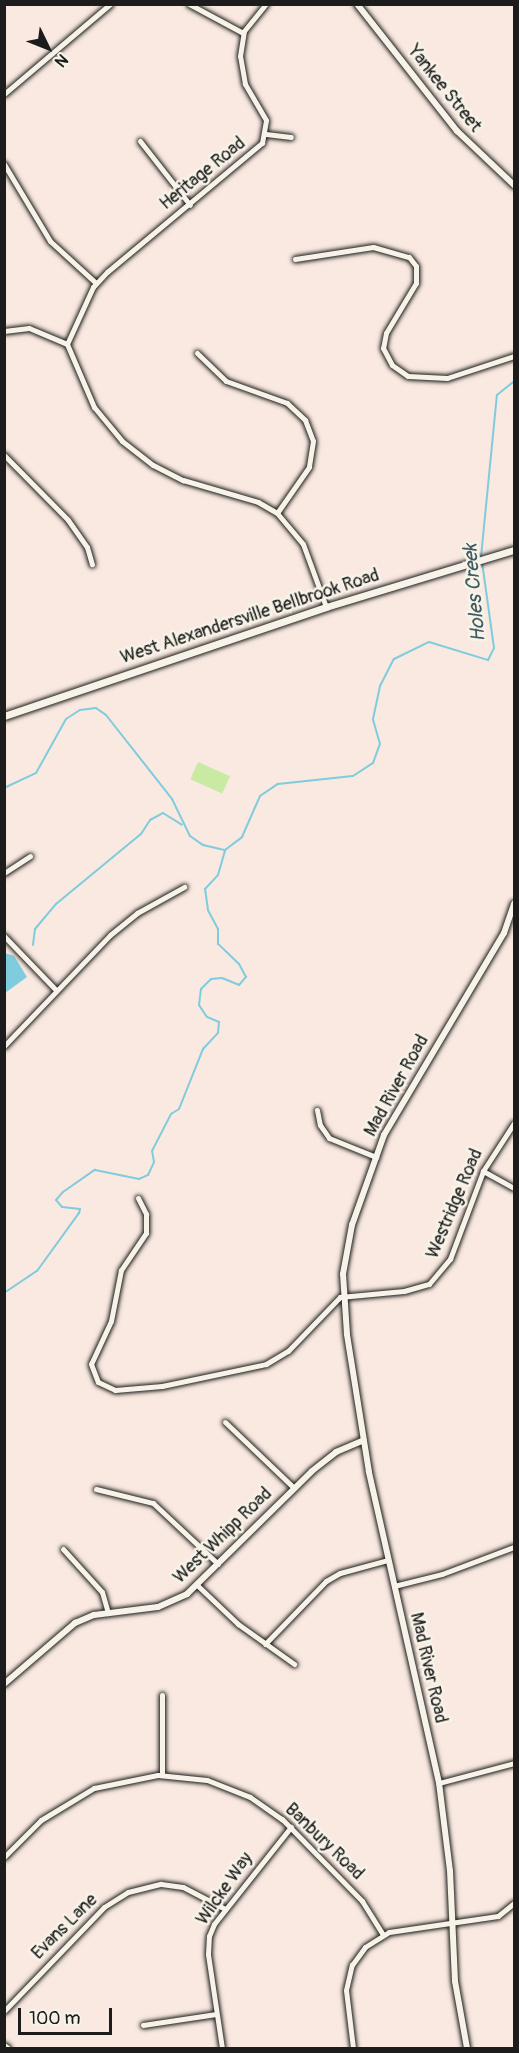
<!DOCTYPE html>
<style>
body{margin:0}
#map{position:relative;width:519px;height:2053px;overflow:hidden;background:#f9e9e0;font-family:Pangolin,sans-serif}
div>[style]{position:absolute}
.green>*{inset:0;background:#c8eaa3;transform-origin:0 0}
.water>*{inset:0;background:#7fccde}
.stream>*{height:2px;margin:-1px;padding:0 1px;transform-origin:1px;border-radius:1px;background:#7fccde}
.roads{filter:drop-shadow(0 0 2px #1c1c1c) drop-shadow(0 0 2px #1c1c1c)}
.minor>*{height:5px;margin:-2.5px;padding:0 2.5px;transform-origin:2.5px;border-radius:2.5px;background:#f7f3e8}
.tertiary>*{height:6px;margin:-3px;padding:0 3px;transform-origin:3px;border-radius:3px;background:#f7f3e8}
.secondary>*{height:7px;margin:-3.5px;padding:0 3.5px;transform-origin:3.5px;border-radius:3.5px;background:#f7f3e8}
span{translate:-50% -50%;white-space:nowrap;text-align:center;line-height:1.15;-webkit-text-stroke:5px #f7f3e8;paint-order:stroke}
.street-label{font-size:18px;color:#1c1c1c}
.water-label{font-size:20px;color:#3f5a60;font-style:italic}
.frame{position:absolute;inset:0;border:6px solid #1c1c1c;pointer-events:none}
.north{position:absolute;left:18px;top:18px;width:60px;height:60px;-webkit-text-stroke:4px #f7f3e8;paint-order:stroke;rotate:133deg;font-size:16px;font-weight:700;line-height:24px;text-align:center;color:#1c1c1c}
.north::after{content:'';display:block;margin:auto;width:21px;height:27px;background:#1c1c1c;clip-path:polygon(50% 0,100% 100%,50% 72%,0 100%)}
.scale{position:absolute;left:18px;top:2008px;width:94px;height:27px;box-sizing:border-box;border:3px solid #1c1c1c;border-top:0;padding-left:8px;font-size:18px;line-height:21px;white-space:nowrap;color:#1c1c1c;-webkit-text-stroke:4px #f7f3e8;paint-order:stroke}
</style>
<div id="map">
<div class="green">
<div style="left:198px;top:762px;width:35px;height:19px;rotate:24deg"></div>
</div>
<div class="water">
<div style="clip-path:polygon(5px 953px,14px 956px,27px 977px,5px 993px)"></div>
</div>
<div class="stream">
<div style="left:481px;top:557px;width:163px;rotate:-84.4deg"></div>
<div style="left:497px;top:395px;width:22px;rotate:-39deg"></div>
<div style="left:4px;top:788px;width:35px;rotate:-25deg"></div>
<div style="left:36px;top:773px;width:62px;rotate:-60.9deg"></div>
<div style="left:66px;top:719px;width:17px;rotate:-33deg"></div>
<div style="left:80px;top:710px;width:16px;rotate:-7deg"></div>
<div style="left:96px;top:708px;width:12px;rotate:35deg"></div>
<div style="left:106px;top:715px;width:107px;rotate:51.8deg"></div>
<div style="left:172px;top:799px;width:41px;rotate:64.1deg"></div>
<div style="left:190px;top:836px;width:16px;rotate:35deg"></div>
<div style="left:203px;top:845px;width:23px;rotate:13deg"></div>
<div style="left:225px;top:850px;width:21px;rotate:-37deg"></div>
<div style="left:242px;top:837px;width:45px;rotate:-66.3deg"></div>
<div style="left:260px;top:796px;width:22px;rotate:-34deg"></div>
<div style="left:278px;top:784px;width:75px;rotate:-6.1deg"></div>
<div style="left:353px;top:776px;width:24px;rotate:-33deg"></div>
<div style="left:373px;top:763px;width:20px;rotate:-70deg"></div>
<div style="left:380px;top:744px;width:26px;rotate:-106deg"></div>
<div style="left:373px;top:719px;width:34px;rotate:-78deg"></div>
<div style="left:380px;top:686px;width:30px;rotate:-63deg"></div>
<div style="left:394px;top:659px;width:39px;rotate:-26deg"></div>
<div style="left:429px;top:642px;width:62px;rotate:17deg"></div>
<div style="left:488px;top:660px;width:13px;rotate:-63deg"></div>
<div style="left:494px;top:648px;width:87px;rotate:-97.9deg"></div>
<div style="left:33px;top:945px;width:16px;rotate:-83deg"></div>
<div style="left:35px;top:929px;width:33px;rotate:-50deg"></div>
<div style="left:56px;top:904px;width:110px;rotate:-39.5deg"></div>
<div style="left:141px;top:834px;width:17px;rotate:-57deg"></div>
<div style="left:150px;top:820px;width:15px;rotate:-28deg"></div>
<div style="left:163px;top:813px;width:22px;rotate:32deg"></div>
<div style="left:4px;top:1293px;width:40px;rotate:-34deg"></div>
<div style="left:37px;top:1271px;width:72px;rotate:-54.1deg"></div>
<div style="left:79px;top:1213px;width:4px;rotate:-76deg"></div>
<div style="left:80px;top:1209px;width:18px;rotate:-174deg"></div>
<div style="left:62px;top:1207px;width:9px;rotate:-131deg"></div>
<div style="left:56px;top:1200px;width:11px;rotate:-49deg"></div>
<div style="left:63px;top:1192px;width:39px;rotate:-35deg"></div>
<div style="left:95px;top:1170px;width:45px;rotate:11.6deg"></div>
<div style="left:139px;top:1179px;width:10px;rotate:-24deg"></div>
<div style="left:148px;top:1175px;width:14px;rotate:-65deg"></div>
<div style="left:154px;top:1162px;width:11px;rotate:-100deg"></div>
<div style="left:152px;top:1151px;width:42px;rotate:-62.8deg"></div>
<div style="left:171px;top:1114px;width:9px;rotate:-32deg"></div>
<div style="left:179px;top:1109px;width:65px;rotate:-68.2deg"></div>
<div style="left:203px;top:1049px;width:22px;rotate:-47deg"></div>
<div style="left:218px;top:1033px;width:11px;rotate:-85deg"></div>
<div style="left:219px;top:1022px;width:13px;rotate:-157deg"></div>
<div style="left:207px;top:1017px;width:14px;rotate:-124deg"></div>
<div style="left:199px;top:1005px;width:16px;rotate:-83deg"></div>
<div style="left:201px;top:989px;width:14px;rotate:-45deg"></div>
<div style="left:211px;top:979px;width:11px;rotate:-5deg"></div>
<div style="left:222px;top:978px;width:18px;rotate:22deg"></div>
<div style="left:239px;top:985px;width:11px;rotate:-49deg"></div>
<div style="left:246px;top:977px;width:15px;rotate:-118deg"></div>
<div style="left:239px;top:964px;width:29px;rotate:-136deg"></div>
<div style="left:218px;top:944px;width:15px;rotate:-90deg"></div>
<div style="left:218px;top:929px;width:21px;rotate:-118deg"></div>
<div style="left:208px;top:910px;width:21px;rotate:-98deg"></div>
<div style="left:205px;top:889px;width:19px;rotate:-47deg"></div>
<div style="left:218px;top:875px;width:26px;rotate:-74deg"></div>
</div>
<div class="roads">
<div class="minor">
<div style="left:189px;top:4px;width:61px;rotate:28.2deg"></div>
<div style="left:4px;top:94px;width:139px;rotate:-40.3deg"></div>
<div style="left:266px;top:134px;width:25px;rotate:7deg"></div>
<div style="left:140px;top:141px;width:81px;rotate:52deg"></div>
<div style="left:4px;top:164px;width:90px;rotate:59.1deg"></div>
<div style="left:50px;top:241px;width:62px;rotate:42.4deg"></div>
<div style="left:295px;top:259px;width:79px;rotate:-8.7deg"></div>
<div style="left:373px;top:247px;width:37px;rotate:16deg"></div>
<div style="left:409px;top:257px;width:11px;rotate:52deg"></div>
<div style="left:416px;top:266px;width:17px;rotate:90deg"></div>
<div style="left:416px;top:283px;width:58px;rotate:121deg"></div>
<div style="left:386px;top:333px;width:15px;rotate:101deg"></div>
<div style="left:383px;top:348px;width:19px;rotate:62deg"></div>
<div style="left:392px;top:365px;width:19px;rotate:35deg"></div>
<div style="left:408px;top:376px;width:39px;rotate:3deg"></div>
<div style="left:447px;top:378px;width:71px;rotate:-18.2deg"></div>
<div style="left:4px;top:331px;width:25px;rotate:-7deg"></div>
<div style="left:29px;top:328px;width:41px;rotate:22.8deg"></div>
<div style="left:67px;top:344px;width:69px;rotate:66.8deg"></div>
<div style="left:94px;top:407px;width:44px;rotate:50.5deg"></div>
<div style="left:122px;top:441px;width:39px;rotate:38deg"></div>
<div style="left:153px;top:465px;width:34px;rotate:27deg"></div>
<div style="left:183px;top:480px;width:78px;rotate:16.3deg"></div>
<div style="left:258px;top:502px;width:22px;rotate:30deg"></div>
<div style="left:277px;top:513px;width:40px;rotate:50deg"></div>
<div style="left:303px;top:544px;width:67px;rotate:69.9deg"></div>
<div style="left:67px;top:344px;width:63px;rotate:-65.5deg"></div>
<div style="left:93px;top:287px;width:21px;rotate:-47deg"></div>
<div style="left:107px;top:272px;width:202px;rotate:-39.8deg"></div>
<div style="left:262px;top:143px;width:23px;rotate:-80deg"></div>
<div style="left:266px;top:120px;width:42px;rotate:-120.3deg"></div>
<div style="left:245px;top:84px;width:28px;rotate:-100deg"></div>
<div style="left:240px;top:56px;width:25px;rotate:-81deg"></div>
<div style="left:244px;top:31px;width:35px;rotate:-51deg"></div>
<div style="left:197px;top:353px;width:40px;rotate:44deg"></div>
<div style="left:226px;top:381px;width:65px;rotate:19.8deg"></div>
<div style="left:287px;top:403px;width:25px;rotate:43deg"></div>
<div style="left:305px;top:420px;width:22px;rotate:69deg"></div>
<div style="left:313px;top:441px;width:26px;rotate:99deg"></div>
<div style="left:309px;top:467px;width:56px;rotate:124.8deg"></div>
<div style="left:4px;top:455px;width:91px;rotate:45.4deg"></div>
<div style="left:68px;top:520px;width:33px;rotate:55deg"></div>
<div style="left:87px;top:547px;width:18px;rotate:74deg"></div>
<div style="left:4px;top:873px;width:31px;rotate:-33deg"></div>
<div style="left:4px;top:936px;width:75px;rotate:46.1deg"></div>
<div style="left:4px;top:1046px;width:153px;rotate:-46.3deg"></div>
<div style="left:110px;top:935px;width:35px;rotate:-39deg"></div>
<div style="left:137px;top:913px;width:54px;rotate:-29deg"></div>
<div style="left:317px;top:1110px;width:15px;rotate:79deg"></div>
<div style="left:320px;top:1125px;width:16px;rotate:55deg"></div>
<div style="left:329px;top:1138px;width:51px;rotate:22deg"></div>
<div style="left:483px;top:1171px;width:35px;rotate:29deg"></div>
<div style="left:138px;top:1198px;width:18px;rotate:63deg"></div>
<div style="left:146px;top:1214px;width:19px;rotate:90deg"></div>
<div style="left:146px;top:1233px;width:45px;rotate:124deg"></div>
<div style="left:121px;top:1270px;width:52px;rotate:101.1deg"></div>
<div style="left:111px;top:1321px;width:47px;rotate:114.9deg"></div>
<div style="left:91px;top:1364px;width:19px;rotate:69deg"></div>
<div style="left:98px;top:1382px;width:19px;rotate:25deg"></div>
<div style="left:115px;top:1390px;width:47px;rotate:-4.9deg"></div>
<div style="left:162px;top:1386px;width:106px;rotate:-11.9deg"></div>
<div style="left:266px;top:1364px;width:26px;rotate:-31deg"></div>
<div style="left:288px;top:1351px;width:75px;rotate:-46.1deg"></div>
<div style="left:340px;top:1297px;width:64px;rotate:-5.4deg"></div>
<div style="left:404px;top:1291px;width:26px;rotate:-16deg"></div>
<div style="left:429px;top:1284px;width:33px;rotate:-50deg"></div>
<div style="left:450px;top:1259px;width:94px;rotate:-69.4deg"></div>
<div style="left:483px;top:1171px;width:57px;rotate:-57.1deg"></div>
<div style="left:225px;top:1422px;width:95px;rotate:43.7deg"></div>
<div style="left:96px;top:1489px;width:59px;rotate:13.8deg"></div>
<div style="left:153px;top:1503px;width:89px;rotate:43.2deg"></div>
<div style="left:63px;top:1549px;width:58px;rotate:47.8deg"></div>
<div style="left:102px;top:1592px;width:22px;rotate:74deg"></div>
<div style="left:197px;top:1585px;width:57px;rotate:43.6deg"></div>
<div style="left:238px;top:1624px;width:69px;rotate:35.5deg"></div>
<div style="left:394px;top:1586px;width:49px;rotate:-14deg"></div>
<div style="left:442px;top:1574px;width:77px;rotate:-20.6deg"></div>
<div style="left:265px;top:1644px;width:88px;rotate:-45.9deg"></div>
<div style="left:326px;top:1581px;width:16px;rotate:-30deg"></div>
<div style="left:340px;top:1573px;width:50px;rotate:-15.2deg"></div>
<div style="left:162px;top:1695px;width:80px;rotate:90deg"></div>
<div style="left:439px;top:1783px;width:78px;rotate:-14.9deg"></div>
<div style="left:4px;top:1857px;width:52px;rotate:-45deg"></div>
<div style="left:41px;top:1820px;width:62px;rotate:-31.1deg"></div>
<div style="left:94px;top:1788px;width:65px;rotate:-11.5deg"></div>
<div style="left:158px;top:1775px;width:49px;rotate:5.8deg"></div>
<div style="left:207px;top:1780px;width:46px;rotate:21.6deg"></div>
<div style="left:250px;top:1797px;width:39px;rotate:35deg"></div>
<div style="left:282px;top:1819px;width:115px;rotate:45.7deg"></div>
<div style="left:362px;top:1901px;width:39px;rotate:58deg"></div>
<div style="left:4px;top:2011px;width:144px;rotate:-46.1deg"></div>
<div style="left:104px;top:1907px;width:28px;rotate:-32deg"></div>
<div style="left:128px;top:1892px;width:34px;rotate:-14deg"></div>
<div style="left:161px;top:1884px;width:22px;rotate:8deg"></div>
<div style="left:183px;top:1887px;width:47px;rotate:27.6deg"></div>
<div style="left:143px;top:2025px;width:74px;rotate:-8.6deg"></div>
<div style="left:4px;top:2045px;width:5px;rotate:37deg"></div>
<div style="left:222px;top:2048px;width:95px;rotate:-98.5deg"></div>
<div style="left:208px;top:1954px;width:18px;rotate:-87deg"></div>
<div style="left:209px;top:1936px;width:13px;rotate:-67deg"></div>
<div style="left:214px;top:1924px;width:124px;rotate:-51.6deg"></div>
<div style="left:353px;top:2048px;width:58px;rotate:-96.9deg"></div>
<div style="left:346px;top:1990px;width:26px;rotate:-77deg"></div>
<div style="left:352px;top:1965px;width:22px;rotate:-54deg"></div>
<div style="left:365px;top:1947px;width:28px;rotate:-32deg"></div>
<div style="left:389px;top:1932px;width:110px;rotate:-8.4deg"></div>
<div style="left:498px;top:1916px;width:21px;rotate:-39deg"></div>
</div>
<div class="tertiary">
<div style="left:357px;top:4px;width:162px;rotate:51.8deg"></div>
<div style="left:457px;top:131px;width:79px;rotate:43.5deg"></div>
<div style="left:4px;top:1684px;width:94px;rotate:-40.7deg"></div>
<div style="left:75px;top:1623px;width:21px;rotate:-23deg"></div>
<div style="left:94px;top:1615px;width:64px;rotate:-7.1deg"></div>
<div style="left:158px;top:1607px;width:32px;rotate:-24deg"></div>
<div style="left:187px;top:1594px;width:175px;rotate:-44.5deg"></div>
<div style="left:312px;top:1471px;width:31px;rotate:-38deg"></div>
<div style="left:336px;top:1452px;width:30px;rotate:-23deg"></div>
<div style="left:467px;top:2048px;width:68px;rotate:-100.2deg"></div>
<div style="left:455px;top:1981px;width:110px;rotate:-92.6deg"></div>
<div style="left:450px;top:1871px;width:89px;rotate:-97.1deg"></div>
<div style="left:439px;top:1783px;width:319px;rotate:-102.7deg"></div>
<div style="left:369px;top:1472px;width:140px;rotate:-99.1deg"></div>
<div style="left:347px;top:1334px;width:60px;rotate:-93.8deg"></div>
<div style="left:343px;top:1274px;width:50px;rotate:-79.6deg"></div>
<div style="left:352px;top:1225px;width:96px;rotate:-70.4deg"></div>
<div style="left:384px;top:1135px;width:235px;rotate:-59.3deg"></div>
<div style="left:504px;top:933px;width:31px;rotate:-71deg"></div>
</div>
<div class="secondary">
<div style="left:4px;top:716px;width:340px;rotate:-18.7deg"></div>
<div style="left:326px;top:607px;width:196px;rotate:-16.9deg"></div>
</div>
</div>
<div class="street-label">
<span style="left:444px;top:89px;rotate:51deg">Yankee Street</span>
<span style="left:203px;top:174px;rotate:-39deg">Heritage Road</span>
<span style="left:250px;top:617px;rotate:-18deg">West Alexandersville Bellbrook Road</span>
<span style="left:397px;top:1086px;rotate:-61deg">Mad River Road</span>
<span style="left:455px;top:1204px;rotate:-67deg">Westridge Road</span>
<span style="left:223px;top:1536px;rotate:-44deg">West Whipp Road</span>
<span style="left:428px;top:1668px;rotate:77deg">Mad River Road</span>
<span style="left:324px;top:1842px;rotate:44deg">Banbury Road</span>
<span style="left:225px;top:1889px;rotate:-55deg">Wilcke Way</span>
<span style="left:65px;top:1927px;rotate:-45deg">Evans Lane</span>
</div>
<div class="water-label">
<span style="left:474px;top:593px;rotate:-95deg">Holes Creek</span>
</div>
<div class="frame"></div>
<div class="north">N</div>
<div class="scale">100 m</div>
</div>
